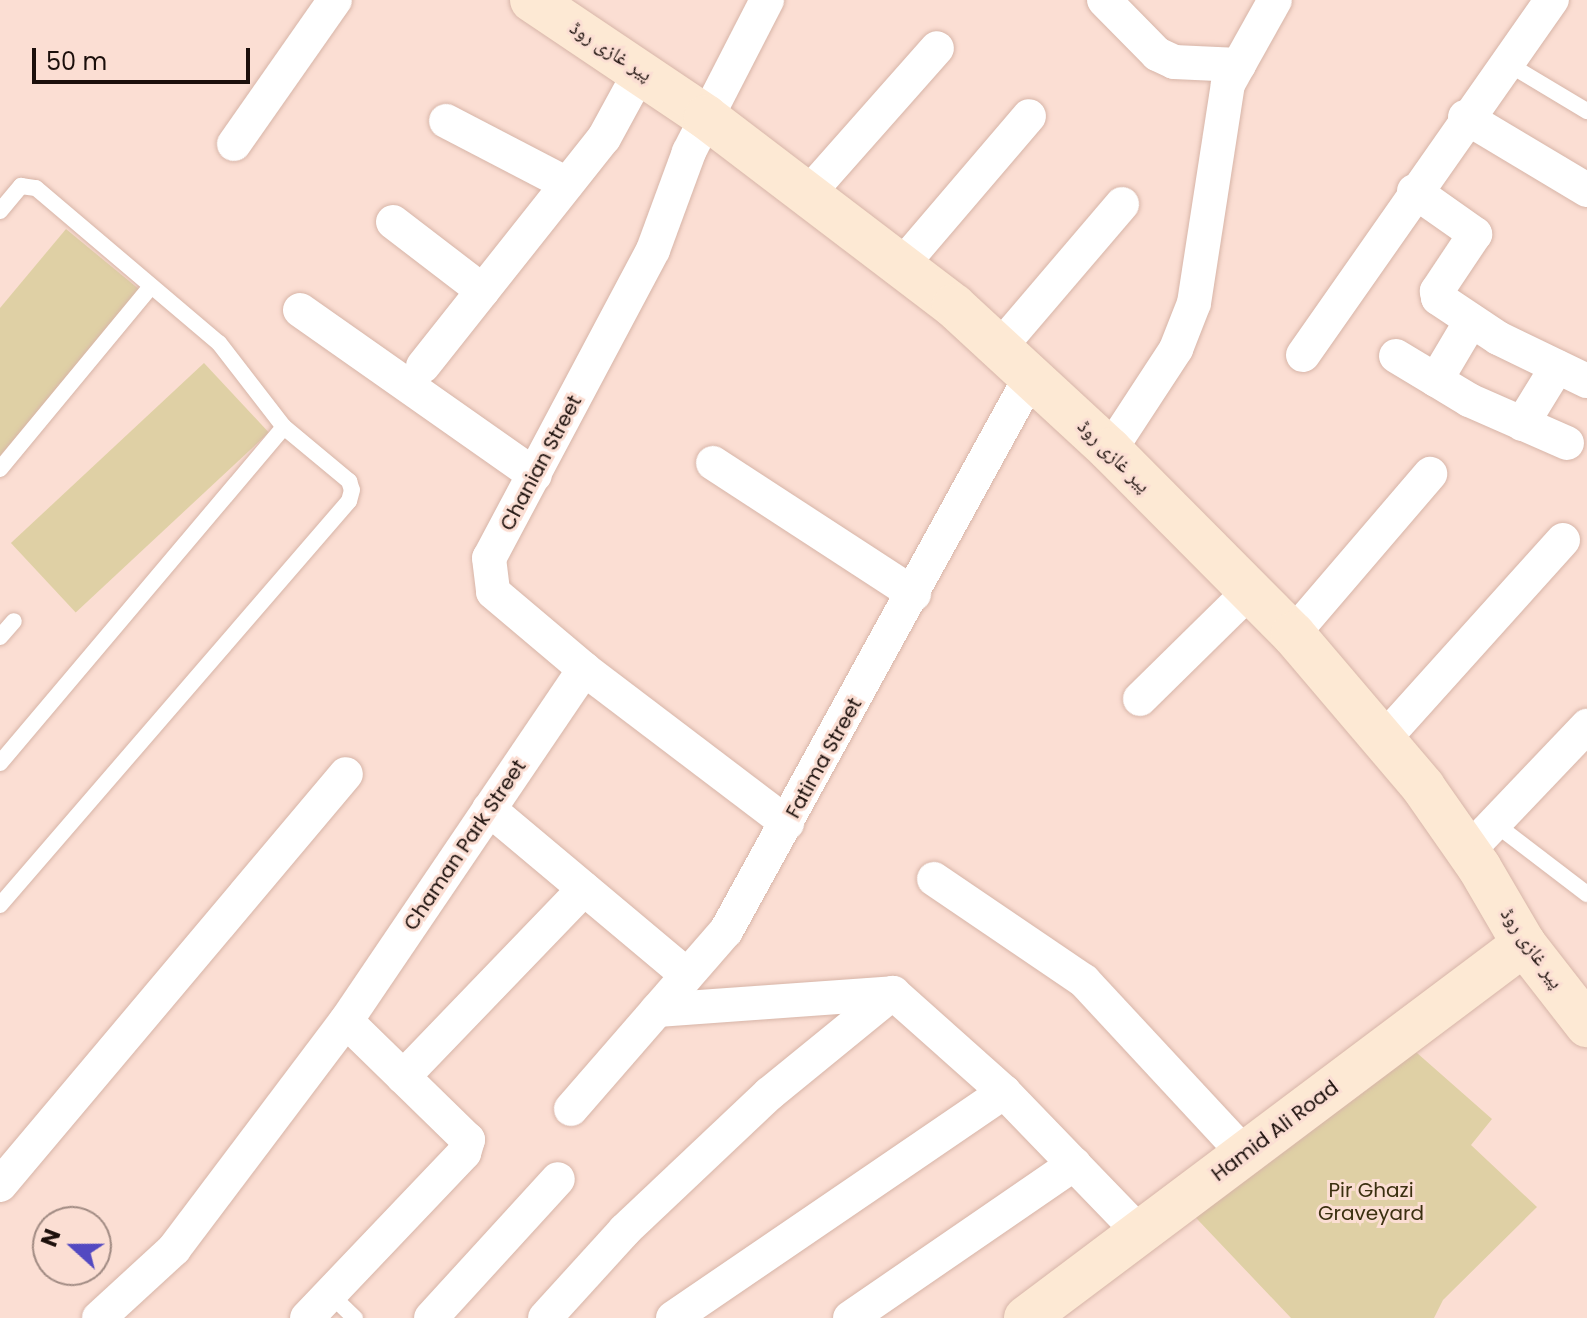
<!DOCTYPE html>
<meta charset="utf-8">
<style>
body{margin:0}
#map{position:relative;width:1587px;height:1318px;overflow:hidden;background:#fbded3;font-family:Poppins,"Noto Naskh Arabic",sans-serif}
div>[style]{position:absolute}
.green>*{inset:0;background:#dfd0a5;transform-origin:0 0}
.roads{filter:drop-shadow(0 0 2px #d7b5a8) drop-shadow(0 0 2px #d7b5a8)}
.lane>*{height:16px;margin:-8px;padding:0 8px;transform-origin:8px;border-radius:8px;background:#fff}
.street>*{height:34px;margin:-17px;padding:0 17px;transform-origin:17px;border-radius:17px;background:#fff}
.secondary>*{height:44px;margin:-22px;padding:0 22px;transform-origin:22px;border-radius:22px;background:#fde9d4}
span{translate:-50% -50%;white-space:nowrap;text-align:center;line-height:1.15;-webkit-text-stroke:6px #fbded3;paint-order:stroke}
.street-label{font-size:20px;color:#1b0f0b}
.park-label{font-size:20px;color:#3b3010}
.north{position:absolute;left:32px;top:1206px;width:80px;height:80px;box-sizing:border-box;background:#fbded3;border:2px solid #a18b83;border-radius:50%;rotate:291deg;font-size:22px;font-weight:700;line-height:32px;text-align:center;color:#1b0f0b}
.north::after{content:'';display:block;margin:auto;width:28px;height:36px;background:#5349c1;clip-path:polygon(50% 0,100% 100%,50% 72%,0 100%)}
.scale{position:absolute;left:32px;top:48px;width:218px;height:36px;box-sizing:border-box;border:4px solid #1b0f0b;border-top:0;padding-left:10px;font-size:24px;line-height:28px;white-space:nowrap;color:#1b0f0b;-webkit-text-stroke:6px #fbded3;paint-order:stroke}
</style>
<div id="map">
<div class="green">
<div style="clip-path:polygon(66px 229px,140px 290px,0 456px,0 308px)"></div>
<div style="left:204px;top:363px;width:95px;height:264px;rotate:47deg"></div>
<div style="clip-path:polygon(1400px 1038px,1492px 1119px,1471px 1145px,1537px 1207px,1443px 1300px,1434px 1318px,1291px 1318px,1180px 1201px)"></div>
</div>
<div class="roads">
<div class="lane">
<div style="left:1505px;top:62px;width:96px;rotate:30.9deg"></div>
<div style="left:0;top:211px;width:33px;rotate:-50deg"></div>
<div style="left:21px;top:186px;width:15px;rotate:8deg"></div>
<div style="left:36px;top:188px;width:240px;rotate:40.3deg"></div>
<div style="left:219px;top:343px;width:106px;rotate:52.3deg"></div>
<div style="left:284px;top:427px;width:85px;rotate:39.7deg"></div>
<div style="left:349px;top:481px;width:9px;rotate:72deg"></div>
<div style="left:352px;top:490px;width:11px;rotate:105deg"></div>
<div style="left:349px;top:501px;width:534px;rotate:130.82deg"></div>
<div style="left:0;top:469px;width:235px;rotate:-50.4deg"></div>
<div style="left:0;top:637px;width:21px;rotate:-49deg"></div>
<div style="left:0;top:763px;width:440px;rotate:-49.8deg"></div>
<div style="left:1494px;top:823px;width:117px;rotate:37.4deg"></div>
<div style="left:332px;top:1296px;width:32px;rotate:44deg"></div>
</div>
<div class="street">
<div style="left:767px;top:0;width:171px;rotate:117.2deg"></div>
<div style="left:689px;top:152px;width:104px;rotate:110.2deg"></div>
<div style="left:653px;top:250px;width:349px;rotate:118deg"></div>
<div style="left:489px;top:558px;width:34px;rotate:83deg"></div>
<div style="left:493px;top:592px;width:119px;rotate:40.2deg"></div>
<div style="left:584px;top:669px;width:255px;rotate:37.2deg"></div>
<div style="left:1104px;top:0;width:76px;rotate:45.5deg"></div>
<div style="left:1157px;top:54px;width:19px;rotate:25deg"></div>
<div style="left:1174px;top:62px;width:65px;rotate:2.6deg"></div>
<div style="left:1465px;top:117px;width:142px;rotate:30.9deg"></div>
<div style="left:446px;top:121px;width:136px;rotate:27.5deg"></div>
<div style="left:234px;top:144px;width:176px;rotate:-55deg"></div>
<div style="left:1414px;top:191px;width:75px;rotate:35.2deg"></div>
<div style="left:1475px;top:234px;width:69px;rotate:123.7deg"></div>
<div style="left:1437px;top:291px;width:7px;rotate:82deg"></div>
<div style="left:1438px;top:298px;width:72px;rotate:33.7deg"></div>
<div style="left:1498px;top:338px;width:99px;rotate:25.8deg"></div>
<div style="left:807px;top:195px;width:196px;rotate:-48.5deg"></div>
<div style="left:393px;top:222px;width:113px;rotate:37.5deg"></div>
<div style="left:901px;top:266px;width:197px;rotate:-49.5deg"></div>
<div style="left:300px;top:310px;width:287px;rotate:35.1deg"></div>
<div style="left:1000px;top:347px;width:188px;rotate:-49.5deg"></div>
<div style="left:1303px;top:355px;width:434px;rotate:-55deg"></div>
<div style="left:1396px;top:356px;width:47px;rotate:31deg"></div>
<div style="left:1436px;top:380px;width:69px;rotate:-59.3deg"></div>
<div style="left:423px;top:366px;width:291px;rotate:-51.6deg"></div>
<div style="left:604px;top:138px;width:77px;rotate:-61.4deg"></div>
<div style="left:1436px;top:380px;width:39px;rotate:31deg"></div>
<div style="left:1469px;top:400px;width:107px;rotate:23.7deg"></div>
<div style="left:1522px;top:424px;width:67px;rotate:-58.4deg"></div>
<div style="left:1110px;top:450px;width:121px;rotate:-56.8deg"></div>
<div style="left:1176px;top:349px;width:49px;rotate:-68.6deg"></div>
<div style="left:1194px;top:303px;width:222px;rotate:-81.2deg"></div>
<div style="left:1228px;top:84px;width:96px;rotate:-60.8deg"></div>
<div style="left:713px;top:463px;width:240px;rotate:33.1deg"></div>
<div style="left:1293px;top:634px;width:211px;rotate:-49.4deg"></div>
<div style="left:1140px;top:699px;width:151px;rotate:-44.5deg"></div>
<div style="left:1383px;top:740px;width:269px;rotate:-48deg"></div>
<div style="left:489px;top:809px;width:258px;rotate:40deg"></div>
<div style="left:1468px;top:851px;width:173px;rotate:-46.4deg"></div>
<div style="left:934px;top:879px;width:181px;rotate:34.2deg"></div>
<div style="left:1084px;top:981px;width:236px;rotate:47.1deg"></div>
<div style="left:657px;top:1010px;width:237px;rotate:-4.1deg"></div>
<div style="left:403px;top:1077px;width:261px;rotate:-46.1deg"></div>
<div style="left:571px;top:1109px;width:236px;rotate:-49deg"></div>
<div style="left:726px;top:931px;width:633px;rotate:-61.21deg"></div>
<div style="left:0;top:1185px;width:537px;rotate:-49.91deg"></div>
<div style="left:99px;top:1318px;width:102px;rotate:-42.6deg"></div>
<div style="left:174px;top:1249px;width:286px;rotate:-53deg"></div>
<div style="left:346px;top:1021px;width:425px;rotate:-55.9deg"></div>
<div style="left:307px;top:1318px;width:228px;rotate:-46.4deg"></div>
<div style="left:464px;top:1153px;width:14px;rotate:-73deg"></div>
<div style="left:468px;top:1140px;width:170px;rotate:-135.7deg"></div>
<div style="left:431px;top:1318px;width:188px;rotate:-47.6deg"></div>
<div style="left:545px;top:1318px;width:119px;rotate:-47.7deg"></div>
<div style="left:625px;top:1230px;width:198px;rotate:-43.4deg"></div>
<div style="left:769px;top:1094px;width:160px;rotate:-39.2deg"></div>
<div style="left:893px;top:993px;width:149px;rotate:41.7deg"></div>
<div style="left:673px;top:1318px;width:401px;rotate:-34.3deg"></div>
<div style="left:1004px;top:1092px;width:194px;rotate:46deg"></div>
<div style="left:850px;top:1318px;width:272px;rotate:-34.5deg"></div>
</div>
<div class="secondary">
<div style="left:532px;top:0;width:210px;rotate:33.9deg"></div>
<div style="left:706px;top:117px;width:312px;rotate:37.3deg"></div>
<div style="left:954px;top:306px;width:212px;rotate:42.7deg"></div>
<div style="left:1110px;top:450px;width:260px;rotate:45.2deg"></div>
<div style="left:1293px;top:634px;width:201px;rotate:49.6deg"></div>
<div style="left:1423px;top:787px;width:98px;rotate:55deg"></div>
<div style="left:1479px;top:867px;width:89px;rotate:59.7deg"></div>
<div style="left:1524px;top:944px;width:103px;rotate:52.1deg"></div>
<div style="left:1026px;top:1318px;width:623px;rotate:-36.91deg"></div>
</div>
</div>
<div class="street-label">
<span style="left:611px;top:51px;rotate:33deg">پیر غازی روڈ</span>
<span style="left:1114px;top:456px;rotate:45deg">پیر غازی روڈ</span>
<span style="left:541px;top:463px;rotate:-62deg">Chanian Street</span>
<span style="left:824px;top:758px;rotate:-61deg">Fatima Street</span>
<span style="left:465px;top:845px;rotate:-56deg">Chaman Park Street</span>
<span style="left:1532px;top:948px;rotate:55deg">پیر غازی روڈ</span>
<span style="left:1275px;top:1131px;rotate:-37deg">Hamid Ali Road</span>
</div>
<div class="park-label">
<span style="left:1371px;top:1202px">Pir Ghazi<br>Graveyard</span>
</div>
<div class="north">N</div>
<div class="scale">50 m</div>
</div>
